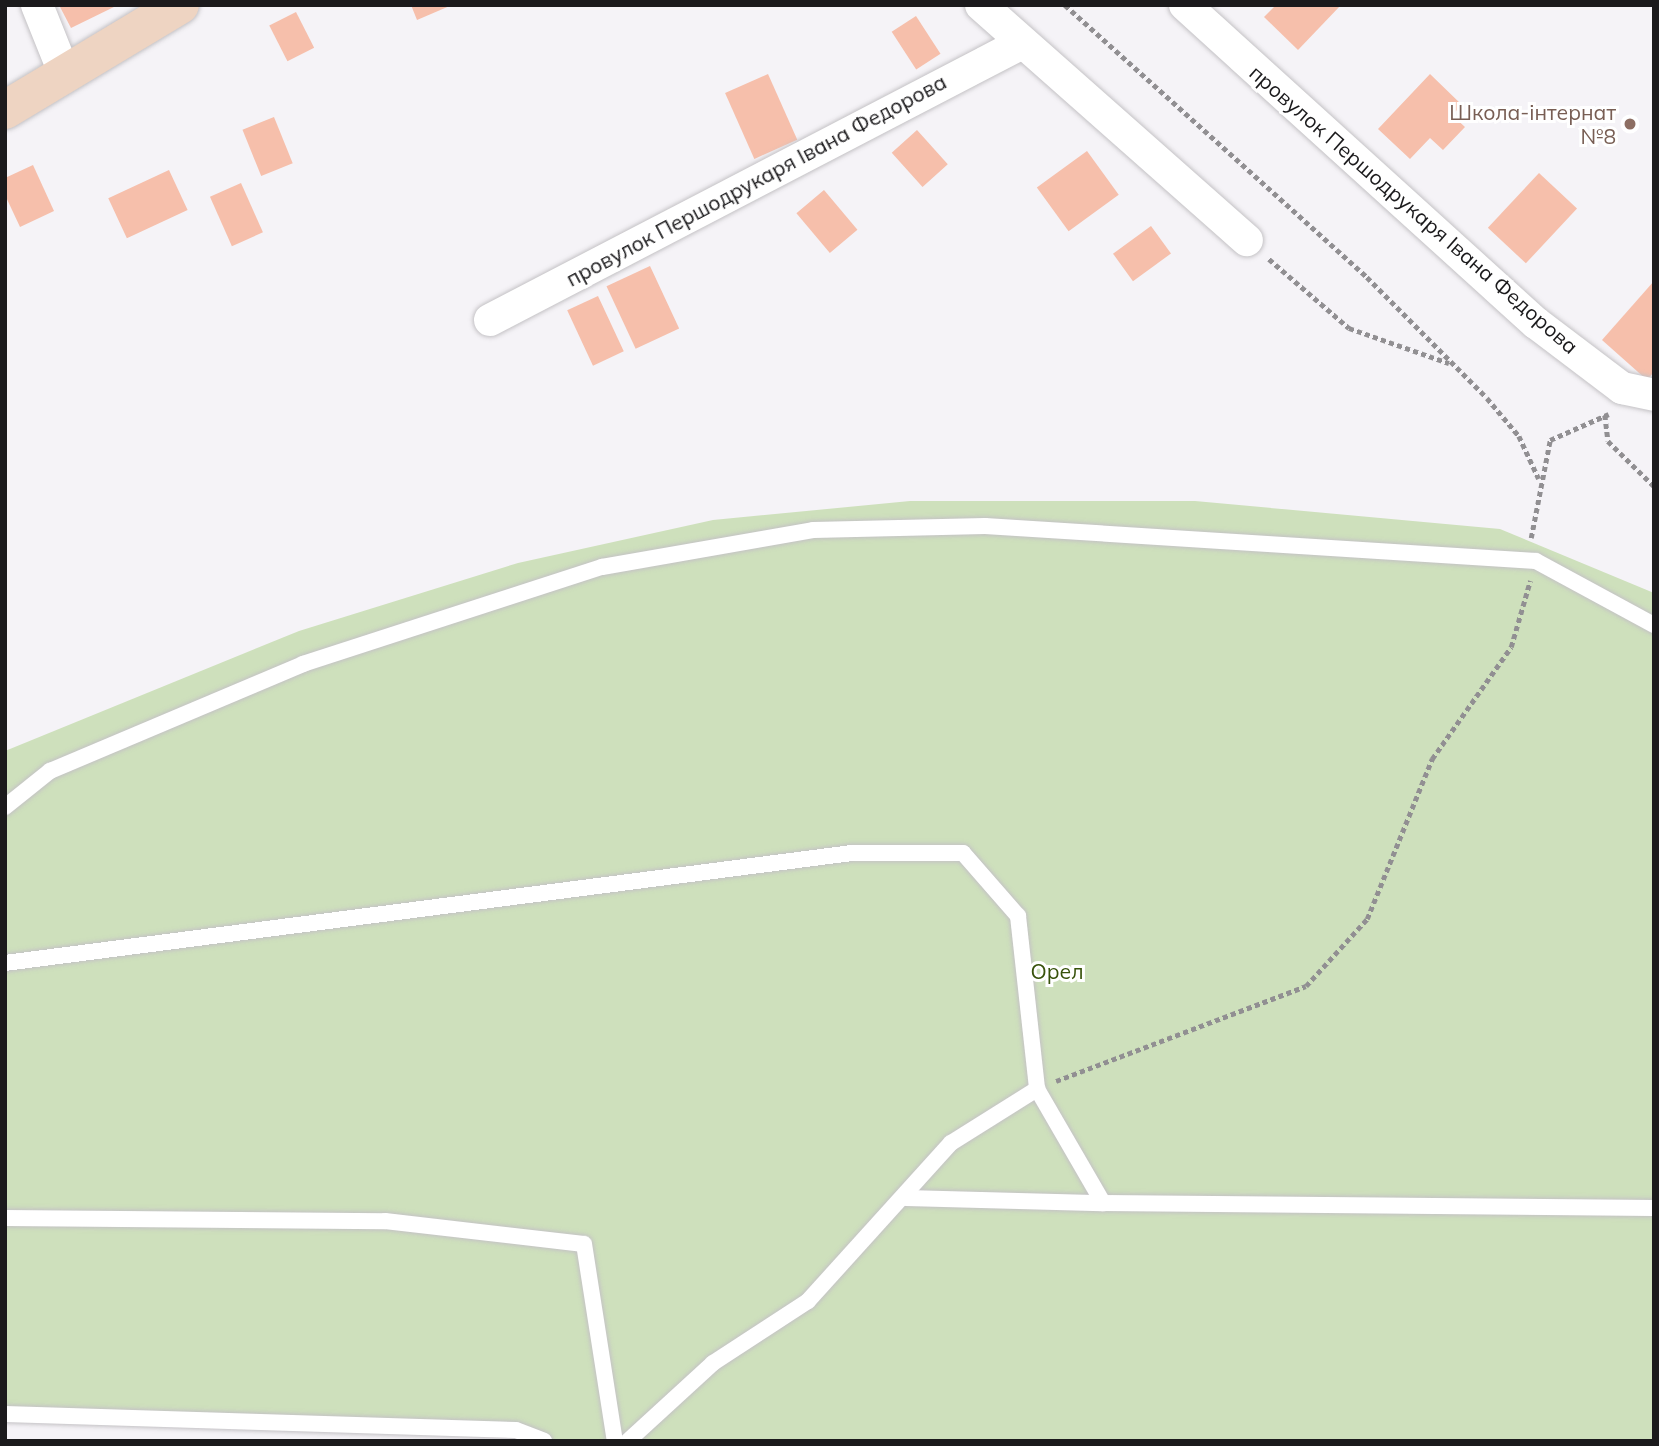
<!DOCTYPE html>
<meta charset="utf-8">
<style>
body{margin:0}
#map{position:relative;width:1659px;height:1446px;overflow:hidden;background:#f5f3f7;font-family:Mulish,sans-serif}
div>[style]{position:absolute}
.green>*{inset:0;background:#cee0bc}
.building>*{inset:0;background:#f6bfab;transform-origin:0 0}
.path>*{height:4.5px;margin-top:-2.25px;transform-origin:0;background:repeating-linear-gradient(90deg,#918f92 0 5px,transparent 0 8.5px)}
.roads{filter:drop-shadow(0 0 2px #c4c2c5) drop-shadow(0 0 2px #c4c2c5)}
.lane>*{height:16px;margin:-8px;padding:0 8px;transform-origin:8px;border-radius:8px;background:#fff}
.street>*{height:32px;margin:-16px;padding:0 16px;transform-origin:16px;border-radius:16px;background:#fff}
.secondary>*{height:38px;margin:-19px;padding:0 19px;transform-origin:19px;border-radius:19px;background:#eed4c2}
.dots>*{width:19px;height:19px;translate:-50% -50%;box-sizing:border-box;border:4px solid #fff;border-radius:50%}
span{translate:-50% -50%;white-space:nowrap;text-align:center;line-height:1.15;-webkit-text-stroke:6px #fff;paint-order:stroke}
.education-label{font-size:21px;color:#785e54}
.right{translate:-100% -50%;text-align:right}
.street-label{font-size:21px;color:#1b1a1c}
.park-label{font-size:21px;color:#37520a}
.frame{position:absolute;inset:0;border:7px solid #1b1a1c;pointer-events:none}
</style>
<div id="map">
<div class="green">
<div style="clip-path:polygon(910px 501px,1195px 501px,1500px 529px,1654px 593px,1654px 1441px,595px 1441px,5px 1416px,5px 751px,299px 631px,518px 563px,713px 520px)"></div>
</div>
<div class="building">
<div style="clip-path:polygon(59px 5px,118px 5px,71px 28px)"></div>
<div style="clip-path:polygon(411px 5px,452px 5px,417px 20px)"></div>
<div style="clip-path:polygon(1276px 5px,1341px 5px,1298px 50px,1264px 17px)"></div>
<div style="left:296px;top:12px;width:40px;height:30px;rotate:63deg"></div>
<div style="left:916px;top:16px;width:45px;height:29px;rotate:57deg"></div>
<div style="left:768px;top:74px;width:72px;height:47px;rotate:66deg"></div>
<div style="clip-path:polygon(1430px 74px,1462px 105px,1452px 115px,1465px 127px,1443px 150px,1430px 138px,1410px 159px,1378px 129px)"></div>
<div style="left:274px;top:117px;width:50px;height:34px;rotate:68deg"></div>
<div style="left:917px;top:130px;width:46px;height:34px;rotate:48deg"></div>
<div style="left:1087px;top:151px;width:54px;height:62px;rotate:54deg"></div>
<div style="clip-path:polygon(33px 165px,54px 211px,20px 227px,5px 195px,5px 178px)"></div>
<div style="left:169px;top:170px;width:44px;height:67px;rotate:65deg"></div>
<div style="left:1539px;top:173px;width:52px;height:75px;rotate:43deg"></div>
<div style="left:241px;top:183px;width:54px;height:34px;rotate:66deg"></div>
<div style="left:824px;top:190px;width:52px;height:36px;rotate:50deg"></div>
<div style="left:1151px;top:226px;width:34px;height:47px;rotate:54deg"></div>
<div style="left:650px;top:266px;width:69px;height:48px;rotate:65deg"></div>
<div style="clip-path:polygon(1654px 281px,1654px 372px,1647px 380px,1602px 340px)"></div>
<div style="left:598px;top:296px;width:61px;height:34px;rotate:65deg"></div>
</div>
<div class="path">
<div style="left:1065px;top:5px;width:406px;rotate:42deg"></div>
<div style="left:1367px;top:277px;width:170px;rotate:45.2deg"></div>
<div style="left:1487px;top:398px;width:50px;rotate:49.9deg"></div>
<div style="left:1519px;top:436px;width:47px;rotate:65.1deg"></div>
<div style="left:1269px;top:259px;width:106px;rotate:40.8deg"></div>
<div style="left:1349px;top:328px;width:106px;rotate:19.3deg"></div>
<div style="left:1605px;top:415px;width:26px;rotate:83deg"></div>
<div style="left:1608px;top:441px;width:64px;rotate:44.4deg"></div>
<div style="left:1531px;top:538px;width:100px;rotate:-79deg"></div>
<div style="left:1550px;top:440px;width:64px;rotate:-23.8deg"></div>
<div style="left:1056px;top:1081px;width:267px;rotate:-20.8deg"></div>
<div style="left:1306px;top:986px;width:91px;rotate:-47.7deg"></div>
<div style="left:1367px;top:919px;width:173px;rotate:-67.9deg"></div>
<div style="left:1432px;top:759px;width:137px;rotate:-54.8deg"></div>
<div style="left:1511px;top:647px;width:69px;rotate:-73.9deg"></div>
</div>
<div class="roads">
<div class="lane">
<div style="left:5px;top:807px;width:58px;rotate:-38.7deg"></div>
<div style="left:50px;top:771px;width:275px;rotate:-22.9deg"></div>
<div style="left:303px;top:664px;width:314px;rotate:-18deg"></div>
<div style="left:602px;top:567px;width:214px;rotate:-9.9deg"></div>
<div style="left:813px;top:530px;width:172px;rotate:-1.3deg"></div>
<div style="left:985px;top:526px;width:552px;rotate:3.63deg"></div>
<div style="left:1536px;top:561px;width:134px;rotate:28.5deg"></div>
<div style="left:5px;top:963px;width:854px;rotate:-7.4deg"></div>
<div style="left:852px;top:853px;width:111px"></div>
<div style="left:963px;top:853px;width:84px;rotate:48.9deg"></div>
<div style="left:1018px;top:916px;width:174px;rotate:83.7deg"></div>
<div style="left:1037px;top:1089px;width:132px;rotate:59.9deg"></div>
<div style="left:1103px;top:1203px;width:551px;rotate:0.52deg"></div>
<div style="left:906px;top:1198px;width:197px;rotate:1.5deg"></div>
<div style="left:5px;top:1218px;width:380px;rotate:0.5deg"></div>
<div style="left:385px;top:1221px;width:200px;rotate:6.6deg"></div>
<div style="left:584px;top:1244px;width:199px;rotate:81.1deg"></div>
<div style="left:5px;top:1414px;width:511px;rotate:1.79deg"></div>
<div style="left:516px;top:1430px;width:30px;rotate:21deg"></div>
<div style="left:628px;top:1441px;width:115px;rotate:-42.5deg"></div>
<div style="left:713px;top:1363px;width:113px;rotate:-33.1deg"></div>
<div style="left:808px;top:1301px;width:213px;rotate:-47.9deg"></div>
<div style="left:951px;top:1143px;width:102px;rotate:-32.1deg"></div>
</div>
<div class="street">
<div style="left:37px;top:5px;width:75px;rotate:68.2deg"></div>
<div style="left:981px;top:5px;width:355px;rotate:41.5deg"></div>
<div style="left:1185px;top:5px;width:474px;rotate:42.2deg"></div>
<div style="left:1536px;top:323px;width:108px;rotate:37.1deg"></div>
<div style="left:1622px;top:388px;width:33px;rotate:12deg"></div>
<div style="left:490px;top:320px;width:600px;rotate:-27.5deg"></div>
</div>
<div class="secondary">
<div style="left:5px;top:110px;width:204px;rotate:-31deg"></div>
</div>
</div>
<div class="dots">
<div style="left:1630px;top:124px;background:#8d6e63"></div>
</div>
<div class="education-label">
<span class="right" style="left:1616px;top:124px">Школа-інтернат<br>№8</span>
</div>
<div class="street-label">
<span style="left:756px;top:180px;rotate:-28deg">провулок Першодрукаря Івана Федорова</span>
<span style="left:1414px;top:209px;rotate:41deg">провулок Першодрукаря Івана Федорова</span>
</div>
<div class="park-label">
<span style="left:1057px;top:971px">Орел</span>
</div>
<div class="frame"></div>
</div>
